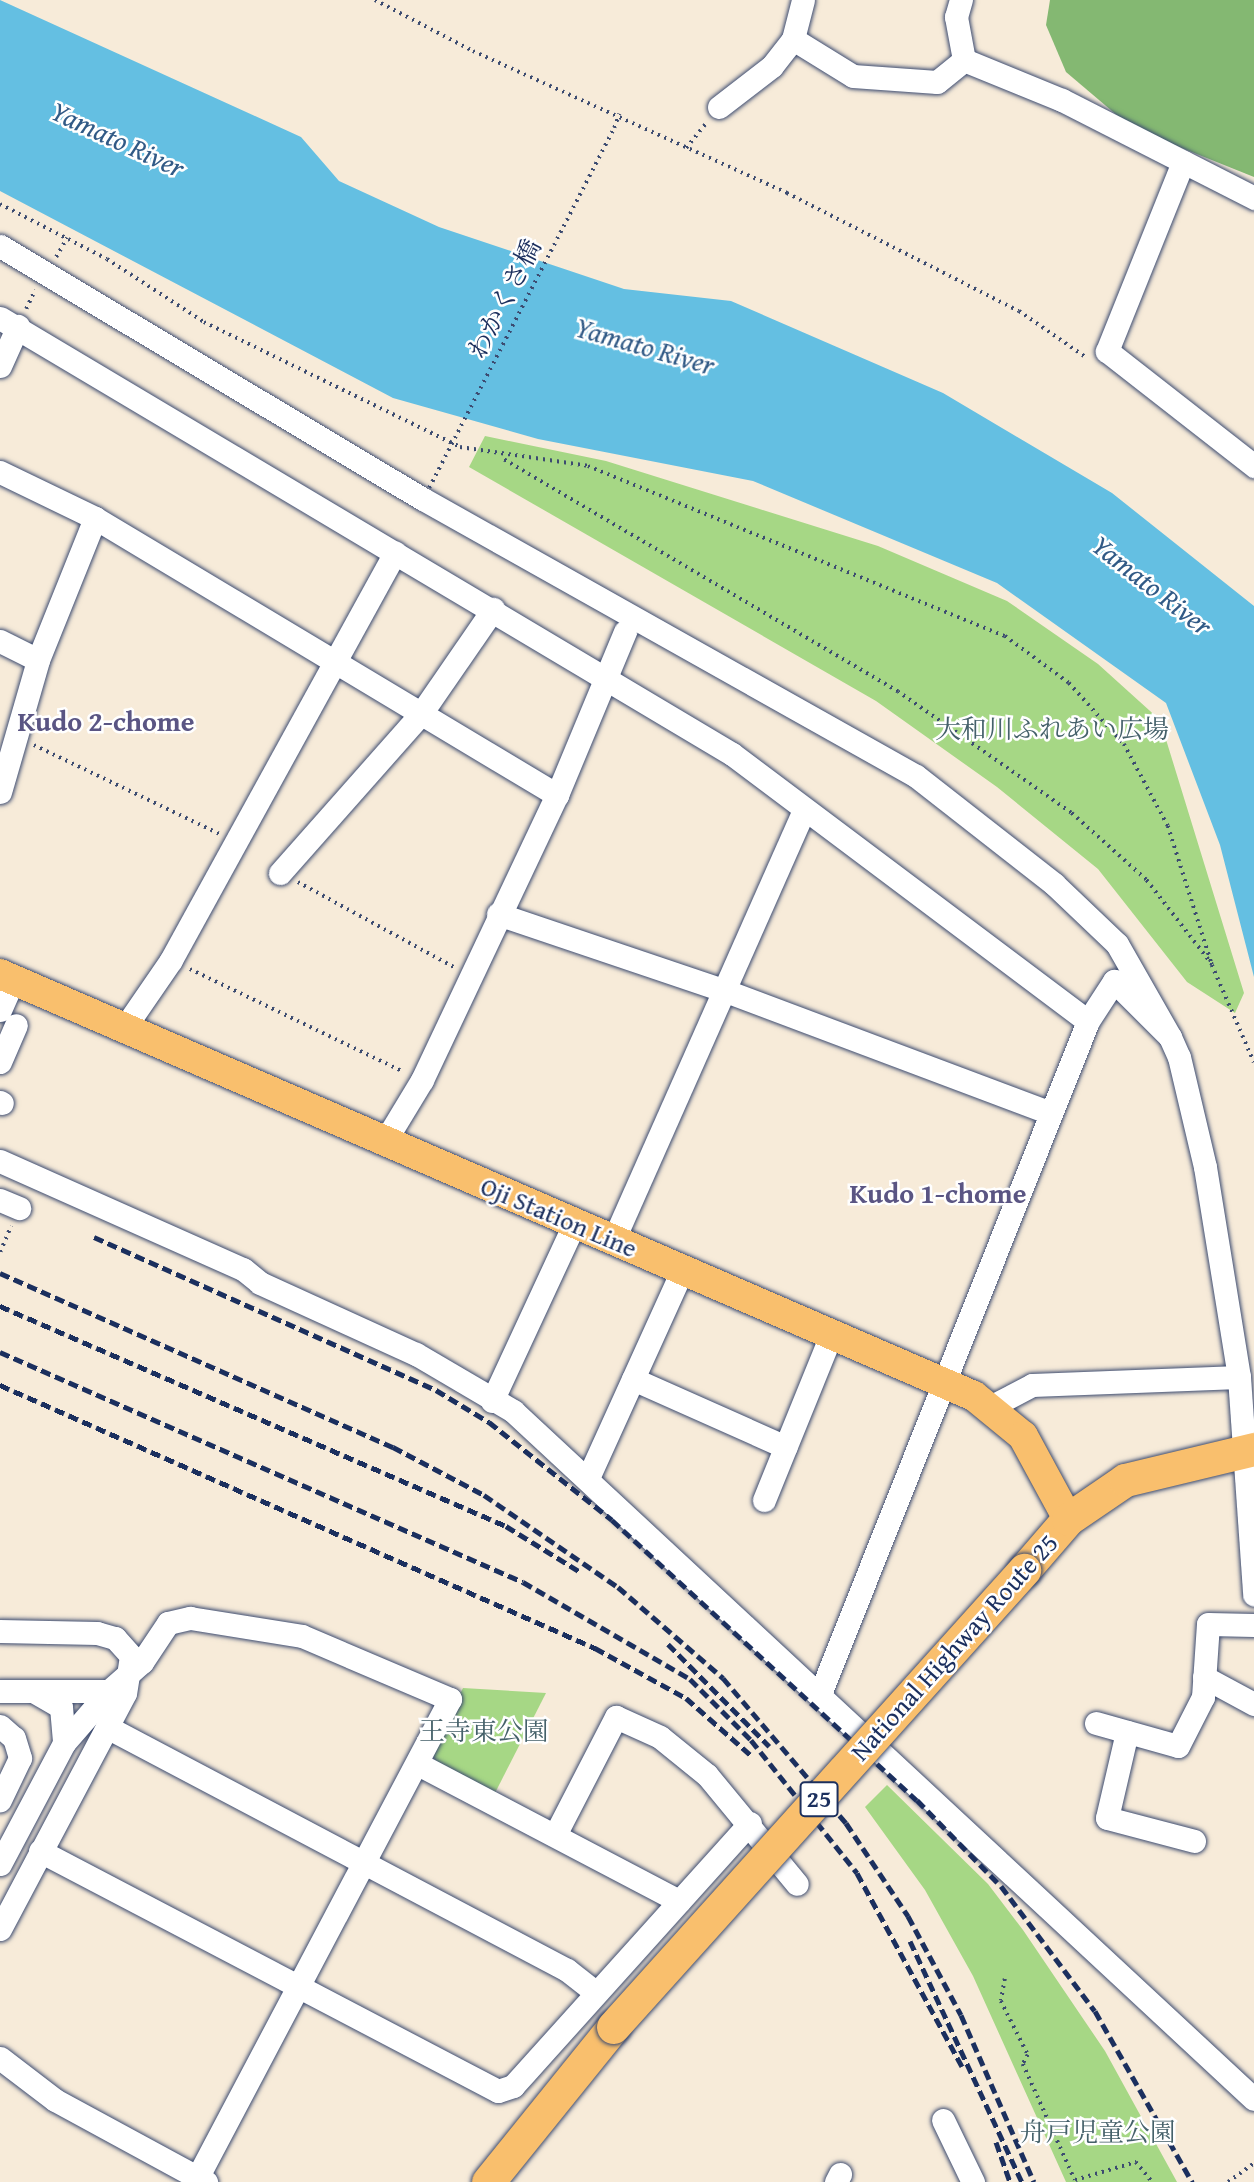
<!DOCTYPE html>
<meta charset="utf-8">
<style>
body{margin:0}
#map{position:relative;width:1254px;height:2182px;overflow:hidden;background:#f7ebd9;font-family:"Gentium Book Plus","Noto Serif JP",serif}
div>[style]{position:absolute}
.green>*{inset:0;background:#a6d785}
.forest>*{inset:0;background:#84b872}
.water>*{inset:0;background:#64bfe2}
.path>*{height:3.5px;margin-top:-1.75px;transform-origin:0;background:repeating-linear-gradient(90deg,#3c4b70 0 2px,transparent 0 7px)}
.roads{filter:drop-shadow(0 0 2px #3c4b70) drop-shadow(0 0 2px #3c4b70)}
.minor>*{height:23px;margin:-11.5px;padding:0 11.5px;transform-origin:11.5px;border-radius:11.5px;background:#fff}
.major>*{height:30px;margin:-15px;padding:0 15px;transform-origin:15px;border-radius:15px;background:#f9bf6d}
.highway>*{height:33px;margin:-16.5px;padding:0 16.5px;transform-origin:16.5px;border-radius:16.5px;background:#f9bf6d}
.rail>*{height:5px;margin-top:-2.5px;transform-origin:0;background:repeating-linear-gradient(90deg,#1b2f5e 0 10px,transparent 0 15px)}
.path-bridge>*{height:3.5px;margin-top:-1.75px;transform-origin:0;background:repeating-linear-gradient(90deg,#3c4b70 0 2px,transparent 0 7px)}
.bridges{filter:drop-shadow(0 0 2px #3c4b70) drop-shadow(0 0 2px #3c4b70)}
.highway-bridge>*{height:33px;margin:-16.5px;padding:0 16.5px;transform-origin:16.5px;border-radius:16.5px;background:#f9bf6d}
span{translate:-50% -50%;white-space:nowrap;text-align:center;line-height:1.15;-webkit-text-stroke:5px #fff;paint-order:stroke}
.shield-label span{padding:2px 5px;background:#fff;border:2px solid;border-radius:5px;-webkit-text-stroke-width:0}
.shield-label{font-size:24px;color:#1b2f5e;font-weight:700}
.street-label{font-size:26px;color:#1b2f5e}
.park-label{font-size:26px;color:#45616a}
.water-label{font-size:28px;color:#315a86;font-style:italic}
.neighbourhood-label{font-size:28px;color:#5a5583;font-weight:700}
</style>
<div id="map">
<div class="green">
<div style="clip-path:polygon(485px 436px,606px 461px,878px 546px,1007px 601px,1098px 664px,1160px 720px,1244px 993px,1235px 1013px,1187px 982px,1098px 869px,997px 787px,876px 701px,469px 467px)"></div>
<div style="clip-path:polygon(463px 1688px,546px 1693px,495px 1793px,436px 1762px,431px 1751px)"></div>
<div style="clip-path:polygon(887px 1785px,988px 1884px,1023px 1930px,1105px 2051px,1177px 2182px,1066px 2182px,973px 1976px,925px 1890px,865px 1807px)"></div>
</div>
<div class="forest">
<div style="clip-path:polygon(1050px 0,1254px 0,1254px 177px,1132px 128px,1066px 72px,1046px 25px)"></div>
</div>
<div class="water">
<div style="clip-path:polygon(0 0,301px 137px,339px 181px,439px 227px,624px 289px,731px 301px,943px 393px,1112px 493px,1254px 606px,1254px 977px,1220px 845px,1166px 703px,997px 583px,753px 481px,538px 439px,393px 398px,0 191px)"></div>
</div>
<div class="path">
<div style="left:375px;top:0;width:110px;rotate:27.5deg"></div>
<div style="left:473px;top:51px;width:345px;rotate:24.3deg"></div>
<div style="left:787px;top:193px;width:260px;rotate:27deg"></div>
<div style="left:1019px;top:311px;width:83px;rotate:34.7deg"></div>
<div style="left:614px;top:128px;width:15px;rotate:-70deg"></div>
<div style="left:686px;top:148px;width:33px;rotate:-51deg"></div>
<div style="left:0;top:204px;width:120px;rotate:27.2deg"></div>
<div style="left:107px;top:259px;width:116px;rotate:33deg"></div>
<div style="left:204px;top:322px;width:285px;rotate:26deg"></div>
<div style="left:460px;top:447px;width:129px;rotate:8.4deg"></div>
<div style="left:588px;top:466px;width:450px;rotate:22.2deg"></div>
<div style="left:1005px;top:636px;width:79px;rotate:36.3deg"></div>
<div style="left:1069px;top:683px;width:82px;rotate:48deg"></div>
<div style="left:1124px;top:744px;width:93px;rotate:61.8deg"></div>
<div style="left:1168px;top:826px;width:146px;rotate:72.4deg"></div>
<div style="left:1212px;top:965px;width:108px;rotate:-127.8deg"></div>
<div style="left:1146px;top:880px;width:101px;rotate:-138.2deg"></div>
<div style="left:1071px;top:813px;width:211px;rotate:-145deg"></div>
<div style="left:898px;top:692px;width:461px;rotate:-149.5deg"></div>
<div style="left:56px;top:257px;width:22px;rotate:-60deg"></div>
<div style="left:26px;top:309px;width:21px;rotate:-65deg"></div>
<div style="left:34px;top:745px;width:206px;rotate:25.6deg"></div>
<div style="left:298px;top:882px;width:178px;rotate:28.6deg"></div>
<div style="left:1212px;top:965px;width:106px;rotate:66.6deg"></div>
<div style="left:190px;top:969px;width:237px;rotate:25.7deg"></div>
<div style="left:0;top:1252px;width:28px;rotate:-67deg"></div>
<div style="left:1005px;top:1979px;width:22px;rotate:100deg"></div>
<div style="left:1001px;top:2001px;width:60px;rotate:63.4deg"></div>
<div style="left:1028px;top:2055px;width:10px;rotate:119deg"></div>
<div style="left:1023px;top:2064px;width:127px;rotate:65.9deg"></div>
<div style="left:1075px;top:2180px;width:64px;rotate:-16.4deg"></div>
<div style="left:1136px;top:2162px;width:26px;rotate:51deg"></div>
<div style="left:1228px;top:2182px;width:32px;rotate:-36deg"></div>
</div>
<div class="roads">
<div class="minor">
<div style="left:793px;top:39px;width:70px;rotate:31.7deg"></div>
<div style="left:853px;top:76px;width:84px;rotate:4.1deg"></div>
<div style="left:937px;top:82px;width:35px;rotate:-39deg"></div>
<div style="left:964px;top:60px;width:44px;rotate:-100.5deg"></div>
<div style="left:956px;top:17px;width:18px;rotate:-74deg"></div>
<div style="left:964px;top:60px;width:106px;rotate:22.2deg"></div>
<div style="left:1062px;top:100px;width:216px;rotate:27deg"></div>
<div style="left:719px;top:107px;width:67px;rotate:-37.7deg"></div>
<div style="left:772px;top:66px;width:34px;rotate:-52deg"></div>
<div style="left:793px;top:39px;width:40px;rotate:-75.6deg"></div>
<div style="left:1183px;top:162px;width:204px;rotate:111.9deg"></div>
<div style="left:1107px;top:351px;width:187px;rotate:38deg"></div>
<div style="left:0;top:246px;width:493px;rotate:30.9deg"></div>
<div style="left:423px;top:499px;width:565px;rotate:29.33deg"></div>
<div style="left:916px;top:776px;width:175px;rotate:38deg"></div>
<div style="left:1054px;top:884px;width:87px;rotate:43.6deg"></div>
<div style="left:1117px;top:944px;width:107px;rotate:60.3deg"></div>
<div style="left:0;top:318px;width:852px;rotate:30.78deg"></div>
<div style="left:732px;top:754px;width:445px;rotate:36.9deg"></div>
<div style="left:1088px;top:1021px;width:724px;rotate:111.71deg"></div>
<div style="left:0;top:366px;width:44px;rotate:-65.8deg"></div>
<div style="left:0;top:472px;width:106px;rotate:25.8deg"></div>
<div style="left:95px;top:518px;width:539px;rotate:30.95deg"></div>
<div style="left:0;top:641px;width:42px;rotate:26.6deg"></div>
<div style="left:0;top:792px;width:137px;rotate:-73.9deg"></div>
<div style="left:38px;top:660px;width:153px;rotate:-68.1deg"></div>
<div style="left:280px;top:873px;width:211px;rotate:-48.5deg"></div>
<div style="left:420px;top:715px;width:129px;rotate:-55.4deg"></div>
<div style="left:498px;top:914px;width:241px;rotate:18.7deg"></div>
<div style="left:726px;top:991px;width:347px;rotate:20.6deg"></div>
<div style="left:0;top:1010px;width:34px;rotate:-66deg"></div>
<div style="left:1088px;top:1021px;width:48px;rotate:-57deg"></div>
<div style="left:1114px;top:981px;width:79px;rotate:45deg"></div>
<div style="left:1170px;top:1037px;width:22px;rotate:66deg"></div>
<div style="left:1179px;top:1057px;width:113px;rotate:76.7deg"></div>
<div style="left:1205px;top:1167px;width:213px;rotate:80.8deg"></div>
<div style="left:1239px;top:1377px;width:218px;rotate:86deg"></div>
<div style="left:125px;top:1027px;width:81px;rotate:-55.5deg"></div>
<div style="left:171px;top:960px;width:465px;rotate:-61.2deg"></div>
<div style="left:0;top:1062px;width:40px;rotate:-66.6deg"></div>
<div style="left:0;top:1102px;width:2px;rotate:27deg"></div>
<div style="left:385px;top:1141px;width:71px;rotate:-58.8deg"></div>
<div style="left:422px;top:1080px;width:315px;rotate:-64.7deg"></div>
<div style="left:557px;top:795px;width:177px;rotate:-67.4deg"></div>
<div style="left:0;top:1161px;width:266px;rotate:24deg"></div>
<div style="left:243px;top:1269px;width:22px;rotate:39deg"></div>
<div style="left:260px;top:1283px;width:171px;rotate:24.5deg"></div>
<div style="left:416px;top:1354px;width:113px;rotate:30.4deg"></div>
<div style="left:513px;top:1411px;width:1011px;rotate:42.88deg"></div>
<div style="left:0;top:1200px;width:21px;rotate:23deg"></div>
<div style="left:613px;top:1241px;width:471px;rotate:-66.1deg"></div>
<div style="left:633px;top:1379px;width:167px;rotate:24deg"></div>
<div style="left:492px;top:1401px;width:195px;rotate:-65.1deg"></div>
<div style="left:992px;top:1406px;width:45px;rotate:-27.7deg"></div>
<div style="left:1032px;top:1385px;width:207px;rotate:-2.2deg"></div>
<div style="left:588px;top:1478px;width:227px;rotate:-65.6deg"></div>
<div style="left:764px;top:1500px;width:178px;rotate:-67.9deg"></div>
<div style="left:0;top:1631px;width:97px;rotate:1.2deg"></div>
<div style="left:97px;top:1633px;width:19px;rotate:16deg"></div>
<div style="left:115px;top:1638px;width:24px;rotate:48deg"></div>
<div style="left:131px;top:1656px;width:37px;rotate:99deg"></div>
<div style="left:125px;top:1693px;width:267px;rotate:117.9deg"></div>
<div style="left:1204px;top:1677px;width:57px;rotate:28.4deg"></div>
<div style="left:0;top:1691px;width:109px"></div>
<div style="left:109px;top:1691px;width:44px;rotate:-41.3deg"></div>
<div style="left:142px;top:1662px;width:47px;rotate:-56.3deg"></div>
<div style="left:168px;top:1623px;width:23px;rotate:-13deg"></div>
<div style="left:190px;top:1618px;width:113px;rotate:9.1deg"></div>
<div style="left:302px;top:1636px;width:161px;rotate:23.1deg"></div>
<div style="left:450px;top:1699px;width:542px;rotate:117.84deg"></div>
<div style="left:35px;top:1692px;width:30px;rotate:30deg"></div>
<div style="left:61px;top:1707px;width:36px;rotate:85deg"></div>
<div style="left:1096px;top:1723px;width:85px;rotate:15.7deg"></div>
<div style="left:1178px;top:1746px;width:55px;rotate:-63deg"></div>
<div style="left:1203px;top:1697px;width:73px;rotate:-86.1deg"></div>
<div style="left:1208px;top:1624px;width:46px;rotate:1.2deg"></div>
<div style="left:0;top:1726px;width:18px;rotate:41deg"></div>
<div style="left:14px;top:1738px;width:21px;rotate:73deg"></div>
<div style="left:20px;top:1758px;width:47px;rotate:115.5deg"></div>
<div style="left:107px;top:1727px;width:520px;rotate:27.85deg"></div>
<div style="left:567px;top:1970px;width:36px;rotate:38deg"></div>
<div style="left:1127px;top:1732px;width:88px;rotate:103.1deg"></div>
<div style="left:1107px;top:1818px;width:90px;rotate:14.8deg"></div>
<div style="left:418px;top:1764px;width:295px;rotate:27.7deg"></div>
<div style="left:555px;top:1835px;width:133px;rotate:-62.7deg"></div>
<div style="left:616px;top:1717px;width:48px;rotate:24.4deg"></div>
<div style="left:660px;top:1737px;width:60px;rotate:39deg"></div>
<div style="left:707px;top:1775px;width:141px;rotate:50.5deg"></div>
<div style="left:40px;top:1851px;width:517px;rotate:27.66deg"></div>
<div style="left:498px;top:2091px;width:16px;rotate:-18deg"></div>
<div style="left:513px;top:2086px;width:354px;rotate:-48deg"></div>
<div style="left:0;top:1864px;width:137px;rotate:-62.1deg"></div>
<div style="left:64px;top:1743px;width:69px;rotate:-49.1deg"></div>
<div style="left:0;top:2058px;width:69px;rotate:37.4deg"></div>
<div style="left:55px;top:2100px;width:172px;rotate:28.5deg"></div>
<div style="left:943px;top:2120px;width:69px;rotate:64.2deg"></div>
<div style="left:836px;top:2182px;width:9px;rotate:-63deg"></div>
</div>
<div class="major">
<div style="left:0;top:974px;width:1061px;rotate:23.43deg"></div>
<div style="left:974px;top:1396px;width:63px;rotate:39.2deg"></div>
<div style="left:1023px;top:1436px;width:94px;rotate:61.5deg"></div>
</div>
<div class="highway">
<div style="left:1024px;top:1570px;width:67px;rotate:-49.2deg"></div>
<div style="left:1068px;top:1519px;width:69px;rotate:-34.4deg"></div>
<div style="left:1125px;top:1480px;width:133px;rotate:-13.5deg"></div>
<div style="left:488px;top:2182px;width:199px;rotate:-51.1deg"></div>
</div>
</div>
<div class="rail">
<div style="left:94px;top:1237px;width:375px;rotate:24.1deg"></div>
<div style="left:436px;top:1390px;width:62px;rotate:31.1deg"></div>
<div style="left:489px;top:1422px;width:157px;rotate:38.5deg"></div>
<div style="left:612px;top:1520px;width:414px;rotate:42.6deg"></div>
<div style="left:917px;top:1800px;width:120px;rotate:45.7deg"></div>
<div style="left:1001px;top:1886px;width:156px;rotate:53.1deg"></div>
<div style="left:1095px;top:2011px;width:197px;rotate:60.4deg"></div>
<div style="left:0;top:1273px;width:430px;rotate:23.9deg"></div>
<div style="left:393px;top:1447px;width:103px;rotate:27.8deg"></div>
<div style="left:484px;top:1495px;width:163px;rotate:34.5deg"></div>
<div style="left:618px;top:1587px;width:139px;rotate:40.9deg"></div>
<div style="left:723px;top:1678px;width:190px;rotate:49.7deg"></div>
<div style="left:846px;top:1823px;width:112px;rotate:56.3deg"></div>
<div style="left:908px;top:1916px;width:112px;rotate:61.8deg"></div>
<div style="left:961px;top:2015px;width:182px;rotate:66.4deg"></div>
<div style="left:0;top:1306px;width:552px;rotate:23.5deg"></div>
<div style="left:506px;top:1526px;width:89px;rotate:31.7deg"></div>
<div style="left:0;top:1352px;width:571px;rotate:23.74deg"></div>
<div style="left:523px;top:1582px;width:193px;rotate:30.1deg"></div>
<div style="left:690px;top:1679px;width:86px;rotate:45deg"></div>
<div style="left:751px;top:1740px;width:170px;rotate:51.4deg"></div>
<div style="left:857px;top:1873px;width:220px;rotate:61.5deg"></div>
<div style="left:0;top:1385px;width:651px;rotate:23.85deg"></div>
<div style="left:595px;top:1648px;width:104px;rotate:28.8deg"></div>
<div style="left:686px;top:1698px;width:89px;rotate:41.4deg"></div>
<div style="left:668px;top:1644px;width:144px;rotate:45.3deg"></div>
<div style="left:910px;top:1941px;width:266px;rotate:65.1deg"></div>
<div style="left:996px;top:2142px;width:42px;rotate:70.7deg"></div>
</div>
<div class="path-bridge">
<div style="left:429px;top:488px;width:405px;rotate:-62.8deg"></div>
</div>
<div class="bridges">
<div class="highway-bridge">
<div style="left:613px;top:2027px;width:615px;rotate:-48.03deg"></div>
</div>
</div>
<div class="shield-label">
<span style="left:819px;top:1799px">25</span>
</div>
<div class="street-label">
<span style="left:504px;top:299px;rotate:-63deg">わかくさ橋</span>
<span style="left:559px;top:1217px;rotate:23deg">Oji Station Line</span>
<span style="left:954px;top:1647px;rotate:-48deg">National Highway Route 25</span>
</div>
<div class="park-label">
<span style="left:1052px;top:729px">大和川ふれあい広場</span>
<span style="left:484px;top:1731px">王寺東公園</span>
<span style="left:1098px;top:2132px">舟戸児童公園</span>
</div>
<div class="water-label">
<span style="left:118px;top:139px;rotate:25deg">Yamato River</span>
<span style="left:645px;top:346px;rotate:16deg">Yamato River</span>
<span style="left:1152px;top:585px;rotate:38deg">Yamato River</span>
</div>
<div class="neighbourhood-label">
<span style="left:106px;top:721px">Kudo 2-chome</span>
<span style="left:938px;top:1193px">Kudo 1-chome</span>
</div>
</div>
